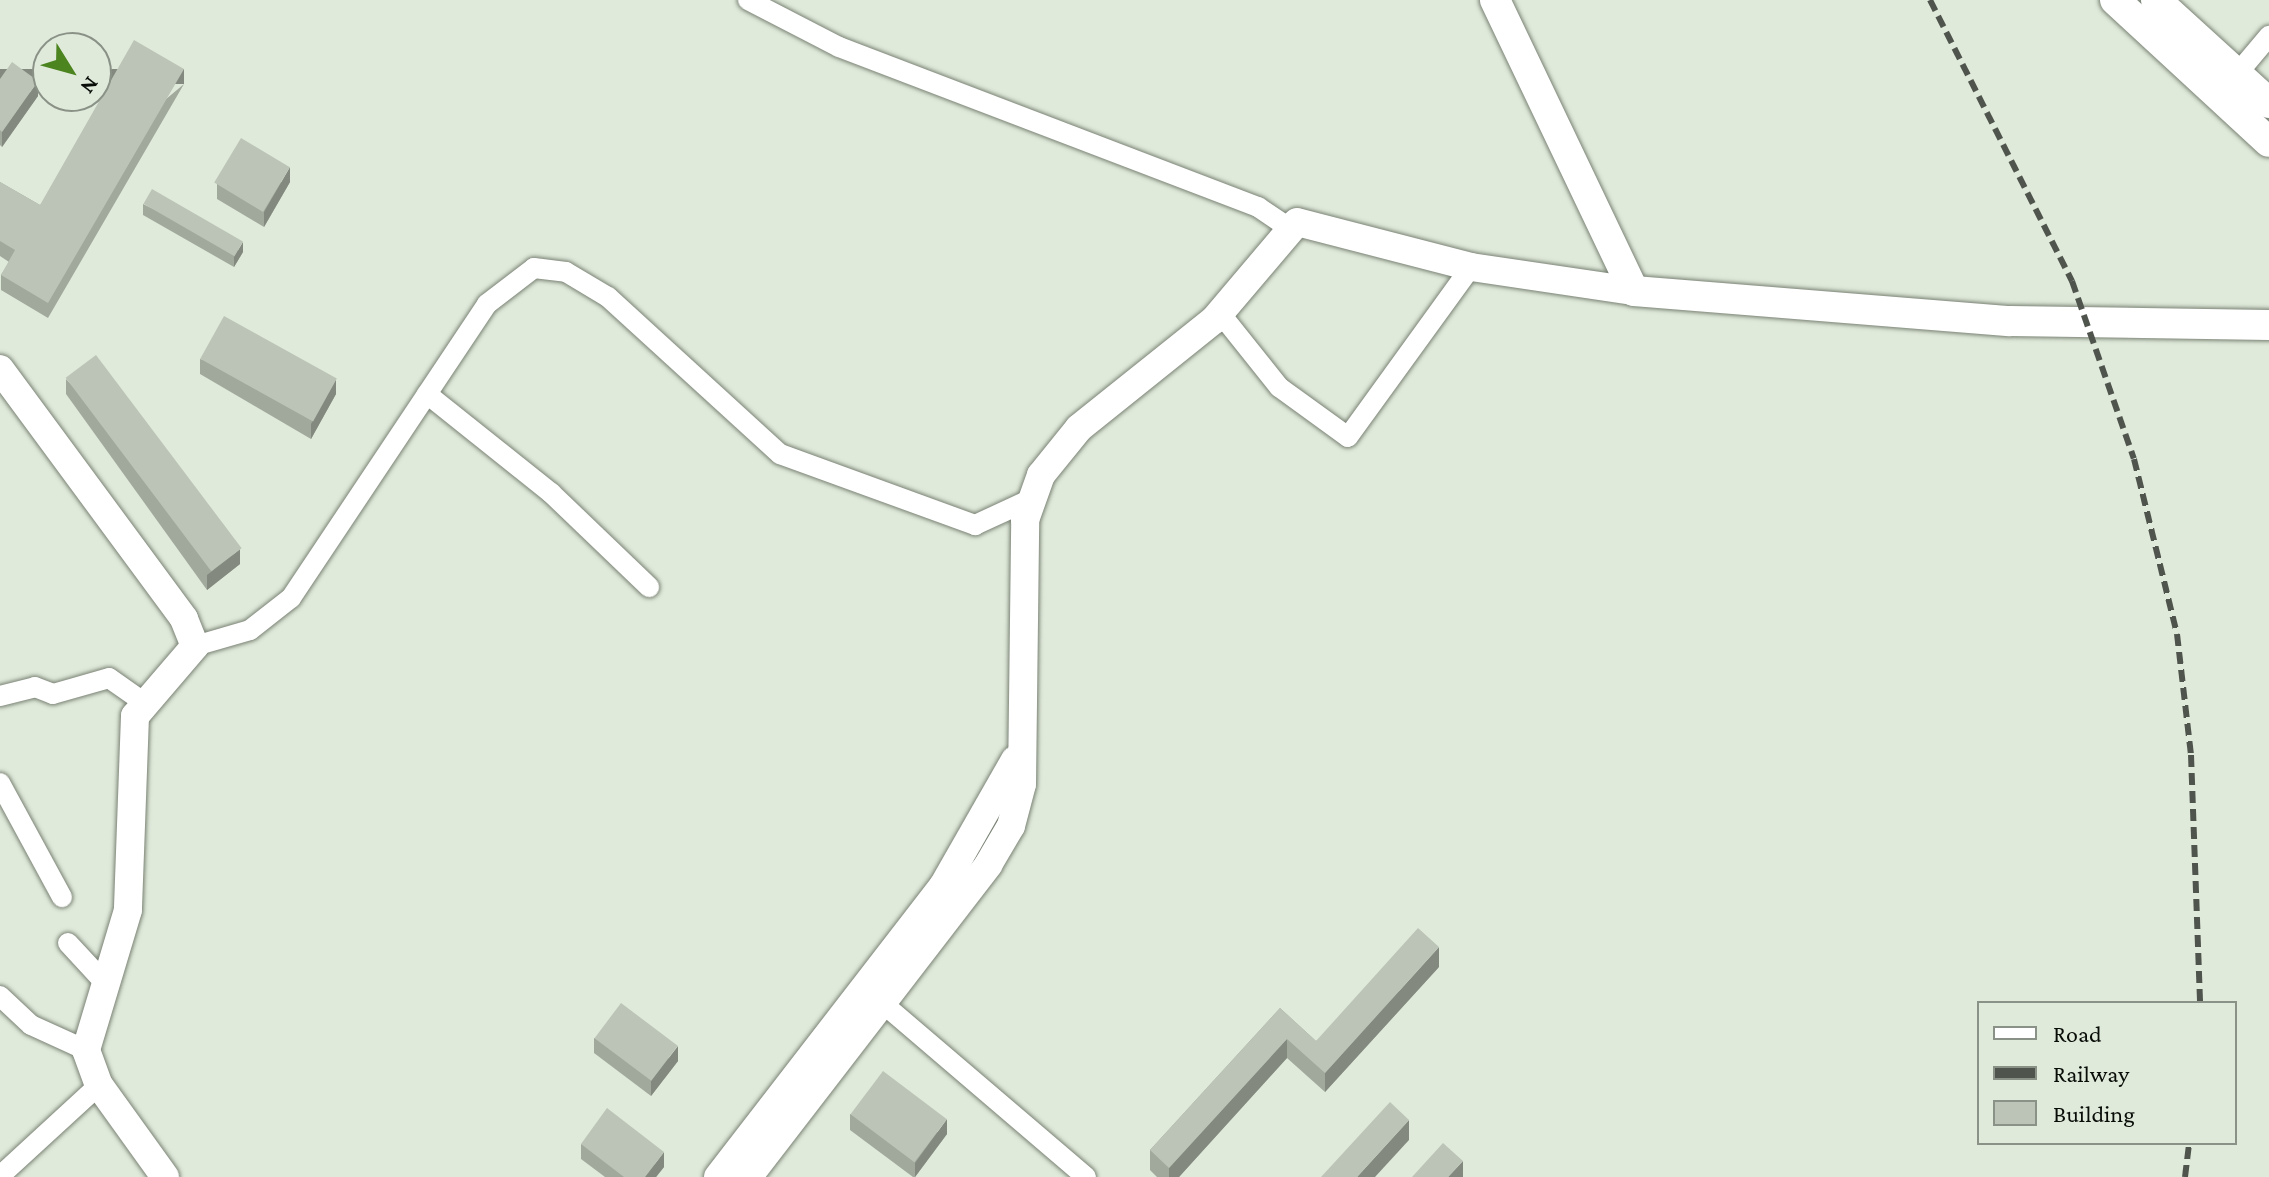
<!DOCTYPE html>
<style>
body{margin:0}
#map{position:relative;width:2269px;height:1177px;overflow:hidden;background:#e0eadb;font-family:"Crimson Pro",serif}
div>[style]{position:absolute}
.roads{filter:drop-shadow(0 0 2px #798274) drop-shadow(0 0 2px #798274)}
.street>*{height:20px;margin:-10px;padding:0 10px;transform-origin:10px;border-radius:10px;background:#fff}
.secondary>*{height:28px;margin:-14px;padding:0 14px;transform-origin:14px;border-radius:14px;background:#fff}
.primary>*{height:30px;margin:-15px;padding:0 15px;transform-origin:15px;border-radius:15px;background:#fff}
.rail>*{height:6px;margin-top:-3px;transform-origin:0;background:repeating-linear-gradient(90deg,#4f554d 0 12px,transparent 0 18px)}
.wall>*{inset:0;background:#a1a99d}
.shaded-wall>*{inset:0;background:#83897f;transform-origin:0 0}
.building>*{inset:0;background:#bbc4b6;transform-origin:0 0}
span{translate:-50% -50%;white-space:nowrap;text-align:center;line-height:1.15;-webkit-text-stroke:6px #e0eadb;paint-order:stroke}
.legend{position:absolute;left:1977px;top:1001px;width:260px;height:144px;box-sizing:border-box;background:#e0eadb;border:2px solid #8a9287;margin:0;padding:10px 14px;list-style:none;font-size:24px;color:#090d08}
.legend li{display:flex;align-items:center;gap:16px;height:40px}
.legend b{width:40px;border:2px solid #8a9287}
.north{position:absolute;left:32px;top:32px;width:80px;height:80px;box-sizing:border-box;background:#e0eadb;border:2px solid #8a9287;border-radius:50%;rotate:127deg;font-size:22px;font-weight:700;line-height:32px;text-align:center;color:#090d08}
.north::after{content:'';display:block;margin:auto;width:28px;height:36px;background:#4c841f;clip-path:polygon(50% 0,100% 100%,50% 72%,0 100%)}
</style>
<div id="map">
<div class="roads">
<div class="street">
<div style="left:748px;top:0;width:102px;rotate:27.3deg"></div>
<div style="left:839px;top:47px;width:449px;rotate:20.9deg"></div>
<div style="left:1258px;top:207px;width:36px;rotate:34deg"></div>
<div style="left:2237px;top:74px;width:50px;rotate:-49.9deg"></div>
<div style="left:1220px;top:313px;width:95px;rotate:51.4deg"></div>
<div style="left:1279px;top:387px;width:85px;rotate:35.9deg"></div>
<div style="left:1348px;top:437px;width:210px;rotate:-54.1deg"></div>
<div style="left:427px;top:394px;width:159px;rotate:38.6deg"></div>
<div style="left:551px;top:493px;width:136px;rotate:43.8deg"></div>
<div style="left:195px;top:646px;width:57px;rotate:-16.2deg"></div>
<div style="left:250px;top:630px;width:52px;rotate:-38deg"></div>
<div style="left:291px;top:598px;width:353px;rotate:-56.3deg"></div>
<div style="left:487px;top:304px;width:59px;rotate:-37.5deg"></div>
<div style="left:534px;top:268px;width:32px;rotate:7deg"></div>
<div style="left:566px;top:272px;width:49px;rotate:30.8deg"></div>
<div style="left:608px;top:297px;width:233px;rotate:42.4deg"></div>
<div style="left:780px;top:454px;width:208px;rotate:20deg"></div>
<div style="left:975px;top:525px;width:60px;rotate:-24.8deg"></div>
<div style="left:0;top:696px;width:36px;rotate:-14deg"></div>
<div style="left:35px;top:687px;width:19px;rotate:21deg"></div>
<div style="left:53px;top:694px;width:58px;rotate:-15.9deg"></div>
<div style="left:109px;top:678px;width:39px;rotate:35deg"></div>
<div style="left:0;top:783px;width:130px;rotate:61.5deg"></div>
<div style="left:68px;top:943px;width:54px;rotate:47.2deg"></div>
<div style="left:873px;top:995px;width:280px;rotate:40.5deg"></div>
<div style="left:0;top:996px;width:42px;rotate:43.1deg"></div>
<div style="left:31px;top:1025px;width:60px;rotate:24.4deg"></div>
<div style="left:0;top:1176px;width:134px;rotate:-42.6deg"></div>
</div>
<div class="secondary">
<div style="left:0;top:369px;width:310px;rotate:53.6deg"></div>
<div style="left:184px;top:619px;width:29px;rotate:68deg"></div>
<div style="left:195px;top:646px;width:92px;rotate:130.6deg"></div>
<div style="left:135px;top:716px;width:194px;rotate:92.1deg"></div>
<div style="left:128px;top:910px;width:146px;rotate:106.7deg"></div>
<div style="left:86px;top:1050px;width:37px;rotate:70deg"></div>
<div style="left:99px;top:1085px;width:113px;rotate:54.3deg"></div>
<div style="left:718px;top:1177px;width:368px;rotate:-52.3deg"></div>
<div style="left:943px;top:886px;width:145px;rotate:-60.3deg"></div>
<div style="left:748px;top:1177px;width:394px;rotate:-52.4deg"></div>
<div style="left:988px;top:865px;width:45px;rotate:-59.5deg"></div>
<div style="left:1011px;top:826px;width:43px;rotate:-75.3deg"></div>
<div style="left:1022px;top:784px;width:264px;rotate:-89.3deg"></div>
<div style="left:1025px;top:520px;width:48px;rotate:-70.4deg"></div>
<div style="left:1041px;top:475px;width:60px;rotate:-51deg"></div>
<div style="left:1079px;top:428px;width:173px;rotate:-38.7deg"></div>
<div style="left:1214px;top:320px;width:128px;rotate:-49.7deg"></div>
<div style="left:1297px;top:222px;width:180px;rotate:14.5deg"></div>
<div style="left:1471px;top:267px;width:165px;rotate:8.4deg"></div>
</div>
<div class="primary">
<div style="left:1495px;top:0;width:322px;rotate:64.5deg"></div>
<div style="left:1634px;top:291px;width:377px;rotate:4.6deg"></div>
<div style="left:2010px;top:321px;width:259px;rotate:0.9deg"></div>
<div style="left:2115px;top:0;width:209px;rotate:42.7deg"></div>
<div style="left:2156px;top:0;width:153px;rotate:42.3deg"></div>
</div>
</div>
<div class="rail">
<div style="left:1930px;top:0;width:315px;rotate:63.2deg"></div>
<div style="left:2072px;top:281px;width:188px;rotate:70.8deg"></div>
<div style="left:2134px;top:459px;width:180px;rotate:76.2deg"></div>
<div style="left:2177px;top:634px;width:122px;rotate:83.4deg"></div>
<div style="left:2191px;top:755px;width:248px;rotate:87.9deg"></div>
<div style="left:2185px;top:1177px;width:34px;rotate:-83deg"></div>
</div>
<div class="wall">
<div style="clip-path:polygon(0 79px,38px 96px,2px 147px,0 145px)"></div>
<div style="clip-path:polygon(184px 84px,48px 318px,1px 290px,1px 275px,9px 262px,0 256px,0 182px,40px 205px)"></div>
<div style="clip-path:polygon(290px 182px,264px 227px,217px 199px,217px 184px)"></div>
<div style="clip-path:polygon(143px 204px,243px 252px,234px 267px,143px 215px)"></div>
<div style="clip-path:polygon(200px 359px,336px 394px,311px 439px,200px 374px)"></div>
<div style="clip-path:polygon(66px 379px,240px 564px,207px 590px,66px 394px)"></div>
<div style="clip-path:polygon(1439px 967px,1325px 1092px,1287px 1058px,1179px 1177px,1157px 1177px,1150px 1170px,1150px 1150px,1280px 1008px,1316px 1041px)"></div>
<div style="clip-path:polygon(594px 1038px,678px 1061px,651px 1096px,594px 1053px)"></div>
<div style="clip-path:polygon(850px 1114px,947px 1134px,915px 1177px,913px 1177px,850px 1130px)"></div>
<div style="clip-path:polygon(581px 1144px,664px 1167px,656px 1177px,605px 1177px,581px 1159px)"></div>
</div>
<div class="shaded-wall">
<div style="left:184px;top:69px;width:15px;height:271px;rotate:90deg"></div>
<div style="clip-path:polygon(38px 81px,38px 96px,2px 147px,2px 132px)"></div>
<div style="clip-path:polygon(290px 167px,290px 182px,264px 227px,264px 212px)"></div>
<div style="clip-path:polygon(243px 242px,243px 252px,234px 267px,234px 257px)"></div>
<div style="clip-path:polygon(336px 379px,336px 394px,311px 439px,311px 424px)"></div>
<div style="clip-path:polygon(240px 549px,240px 564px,207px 590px,207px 575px)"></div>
<div style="clip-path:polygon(1439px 947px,1439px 967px,1325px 1092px,1325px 1073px)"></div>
<div style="clip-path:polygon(1287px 1039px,1287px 1058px,1179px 1177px,1169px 1177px,1169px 1168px)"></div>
<div style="clip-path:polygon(678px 1046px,678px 1061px,651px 1096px,651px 1081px)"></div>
<div style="clip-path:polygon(947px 1119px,947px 1134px,915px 1177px,915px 1163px)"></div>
<div style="clip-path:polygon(1409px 1120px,1409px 1140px,1375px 1177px,1357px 1177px)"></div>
<div style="clip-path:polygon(664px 1152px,664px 1167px,656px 1177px,645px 1177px)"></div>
<div style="clip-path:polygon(1463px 1161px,1463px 1177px,1448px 1177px)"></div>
</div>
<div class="building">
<div style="clip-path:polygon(134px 40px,184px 69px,48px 303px,1px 275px,15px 250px,0 241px,0 182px,40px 205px)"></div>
<div style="clip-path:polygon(12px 62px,38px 81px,2px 132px,0 130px,0 79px)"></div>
<div style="left:241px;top:138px;width:57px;height:52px;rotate:31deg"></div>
<div style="left:152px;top:189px;width:105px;height:17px;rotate:30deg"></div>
<div style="left:224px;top:316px;width:129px;height:49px;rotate:29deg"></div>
<div style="left:96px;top:355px;width:242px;height:38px;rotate:53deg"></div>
<div style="clip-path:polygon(1418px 928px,1439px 947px,1325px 1073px,1287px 1039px,1169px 1168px,1150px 1150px,1280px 1008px,1316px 1041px)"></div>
<div style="left:621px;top:1003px;width:71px;height:44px;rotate:37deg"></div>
<div style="left:883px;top:1071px;width:80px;height:54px;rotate:37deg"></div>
<div style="clip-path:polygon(1390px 1102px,1409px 1120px,1357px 1177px,1321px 1177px)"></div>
<div style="clip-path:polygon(607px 1108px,664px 1152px,645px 1177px,624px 1177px,581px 1144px)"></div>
<div style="clip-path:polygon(1443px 1143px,1463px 1161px,1448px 1177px,1412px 1177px)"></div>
</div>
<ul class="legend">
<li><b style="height:10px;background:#fff"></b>Road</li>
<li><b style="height:10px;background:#4f554d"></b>Railway</li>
<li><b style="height:22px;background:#bbc4b6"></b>Building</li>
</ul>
<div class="north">N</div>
</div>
